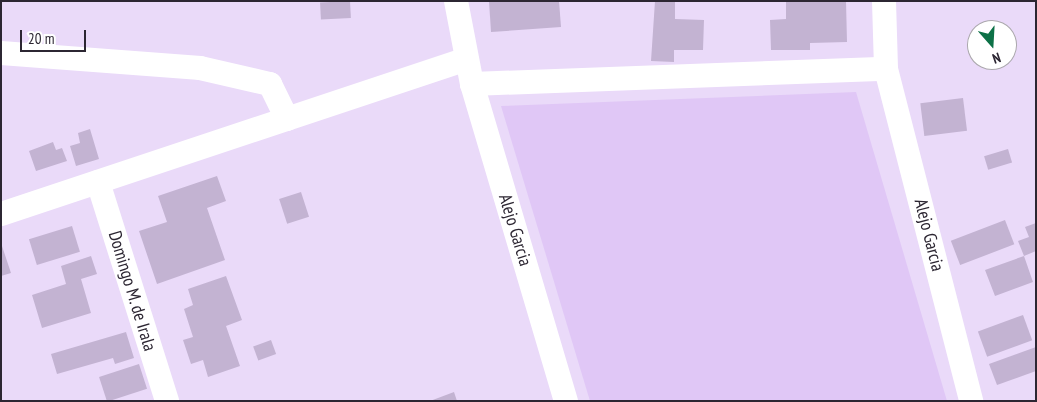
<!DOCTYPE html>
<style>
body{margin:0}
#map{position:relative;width:1037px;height:402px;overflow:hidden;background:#eadaf9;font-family:"PT Sans Narrow",sans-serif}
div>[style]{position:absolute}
.green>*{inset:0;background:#e0c7f6}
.building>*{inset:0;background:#c3b3d2;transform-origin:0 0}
.street>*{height:24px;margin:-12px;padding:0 12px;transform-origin:12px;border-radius:12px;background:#fff}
span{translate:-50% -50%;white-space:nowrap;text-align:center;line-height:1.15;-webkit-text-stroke:4px #fff;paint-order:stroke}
.street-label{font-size:18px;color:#2c2632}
.frame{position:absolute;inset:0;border:2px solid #2c2632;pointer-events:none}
.north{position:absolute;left:967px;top:20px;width:50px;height:50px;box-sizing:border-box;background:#fff;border:1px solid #aba8ad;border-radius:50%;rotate:161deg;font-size:14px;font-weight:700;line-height:20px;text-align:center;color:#2c2632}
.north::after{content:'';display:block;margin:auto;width:18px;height:22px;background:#0d7147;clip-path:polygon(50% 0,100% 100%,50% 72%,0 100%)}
.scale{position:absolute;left:20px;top:30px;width:66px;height:22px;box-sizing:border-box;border:2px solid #2c2632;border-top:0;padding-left:6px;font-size:15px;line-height:18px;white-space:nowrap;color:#2c2632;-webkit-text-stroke:4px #fff;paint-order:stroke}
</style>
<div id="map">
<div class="green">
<div style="clip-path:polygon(856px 92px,947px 401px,590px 401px,501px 106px)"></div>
</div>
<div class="building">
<div style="left:350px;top:1px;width:17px;height:30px;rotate:87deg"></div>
<div style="clip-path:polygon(489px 1px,559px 1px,561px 27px,491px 32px)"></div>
<div style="clip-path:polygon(655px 1px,675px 1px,675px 19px,704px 20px,703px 50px,674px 50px,674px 62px,651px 61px)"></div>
<div style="clip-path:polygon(786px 1px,846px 1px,847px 42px,810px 43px,810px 50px,771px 50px,770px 20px,786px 19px)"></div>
<div style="left:963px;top:98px;width:33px;height:43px;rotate:83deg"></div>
<div style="clip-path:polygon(90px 129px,99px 159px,76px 166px,70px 146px,80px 143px,78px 133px)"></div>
<div style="clip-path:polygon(53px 142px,56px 150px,62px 148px,67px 161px,36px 171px,29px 151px)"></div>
<div style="left:1008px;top:149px;width:14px;height:25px;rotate:73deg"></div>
<div style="clip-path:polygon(217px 176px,226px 201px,207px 208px,225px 260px,157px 284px,139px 231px,167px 222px,158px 196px)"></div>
<div style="left:301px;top:192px;width:26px;height:23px;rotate:72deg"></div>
<div style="left:1005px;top:220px;width:26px;height:58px;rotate:69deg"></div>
<div style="clip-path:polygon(1036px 223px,1036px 251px,1024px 256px,1033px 282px,995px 296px,985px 270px,1024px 256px,1018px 241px,1029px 237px,1025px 227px)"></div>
<div style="left:72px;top:226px;width:27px;height:45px;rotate:73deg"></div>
<div style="clip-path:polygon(1px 243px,11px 273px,1px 276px)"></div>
<div style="clip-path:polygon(91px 256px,97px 274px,81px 279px,91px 313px,42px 328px,32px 295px,66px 284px,61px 266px)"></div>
<div style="clip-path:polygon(226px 276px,242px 320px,226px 326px,240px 366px,208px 377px,203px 360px,191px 364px,183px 340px,193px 337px,184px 309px,193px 305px,188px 289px)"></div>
<div style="left:1023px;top:315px;width:27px;height:48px;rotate:70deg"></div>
<div style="clip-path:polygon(126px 332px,134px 358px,115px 364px,113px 358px,57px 374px,51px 354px)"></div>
<div style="left:271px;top:340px;width:15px;height:19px;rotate:70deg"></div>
<div style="clip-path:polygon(1036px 347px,1036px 371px,997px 385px,989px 364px)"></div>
<div style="left:139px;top:364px;width:26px;height:42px;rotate:72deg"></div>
<div style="clip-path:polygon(454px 392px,457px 401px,430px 401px)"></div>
</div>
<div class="street">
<div style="left:456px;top:1px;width:85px;rotate:79.1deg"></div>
<div style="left:472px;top:84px;width:331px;rotate:73.5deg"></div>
<div style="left:884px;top:1px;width:68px;rotate:88.3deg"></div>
<div style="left:886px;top:69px;width:343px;rotate:75.6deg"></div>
<div style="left:1px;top:53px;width:200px;rotate:4.3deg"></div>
<div style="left:200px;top:68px;width:72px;rotate:12.9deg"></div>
<div style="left:270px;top:84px;width:39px;rotate:64deg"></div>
<div style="left:472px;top:84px;width:414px;rotate:-2.1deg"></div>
<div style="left:98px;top:182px;width:230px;rotate:72.5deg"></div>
<div style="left:1px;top:214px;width:489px;rotate:-18.4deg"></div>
</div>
<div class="street-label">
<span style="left:515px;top:230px;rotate:73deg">Alejo Garcia</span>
<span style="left:929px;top:235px;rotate:76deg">Alejo Garcia</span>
<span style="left:132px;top:291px;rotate:73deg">Domingo M. de Irala</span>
</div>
<div class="frame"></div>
<div class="north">N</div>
<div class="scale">20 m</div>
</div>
